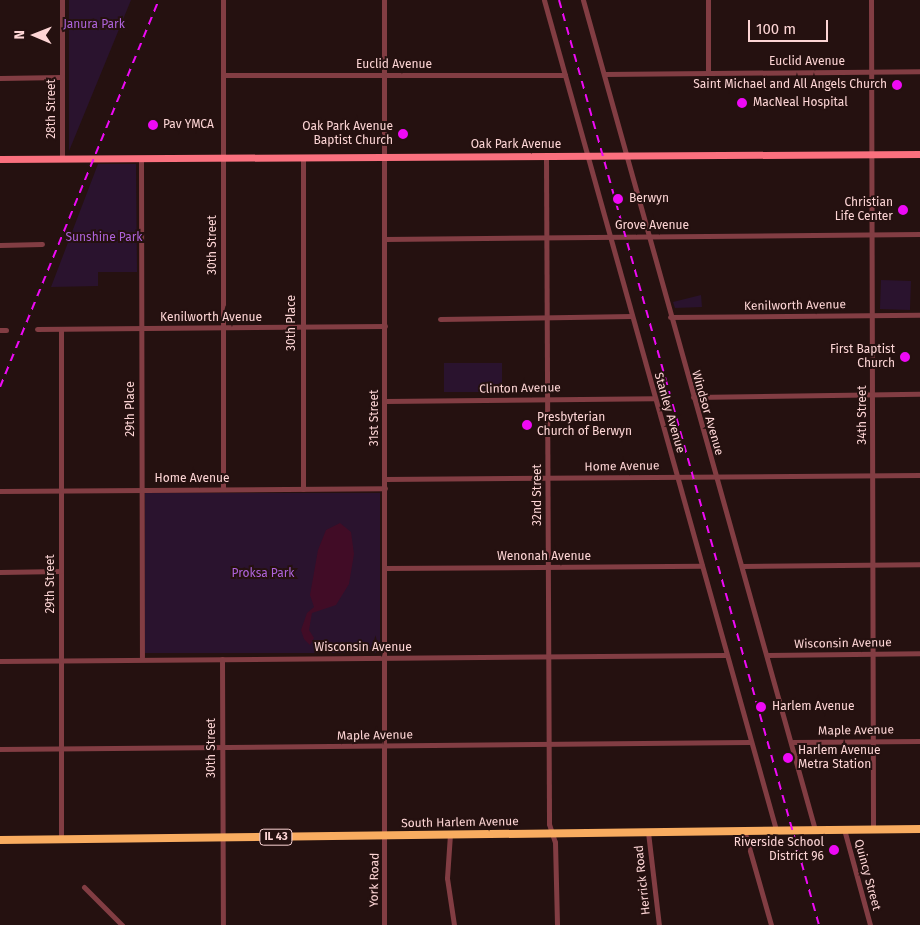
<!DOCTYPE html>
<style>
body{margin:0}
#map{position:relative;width:920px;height:925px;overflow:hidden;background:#251110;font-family:"Fira Sans",sans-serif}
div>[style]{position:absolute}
.green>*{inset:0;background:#2a132e;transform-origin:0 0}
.water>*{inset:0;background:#410c26}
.street>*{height:5px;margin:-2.5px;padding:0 2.5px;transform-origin:2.5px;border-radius:2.5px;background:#823d43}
.secondary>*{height:7px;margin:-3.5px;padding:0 3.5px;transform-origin:3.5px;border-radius:3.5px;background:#fa707e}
.primary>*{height:8px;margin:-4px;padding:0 4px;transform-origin:4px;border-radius:4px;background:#f9ac60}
.rail>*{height:2px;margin-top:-1px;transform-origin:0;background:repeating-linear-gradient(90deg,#ee09f5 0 8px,transparent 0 14px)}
.dots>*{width:14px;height:14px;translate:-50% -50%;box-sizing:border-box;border:2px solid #251110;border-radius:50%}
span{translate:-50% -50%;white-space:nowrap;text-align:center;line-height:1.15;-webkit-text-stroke:4px #251110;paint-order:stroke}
.shield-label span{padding:1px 4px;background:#251110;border:1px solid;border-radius:4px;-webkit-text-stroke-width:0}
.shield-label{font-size:11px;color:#fdd5d5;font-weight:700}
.park-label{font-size:12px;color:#ae63db}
.street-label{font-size:12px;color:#fdd5d5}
.poi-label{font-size:12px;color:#fdd5d5}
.right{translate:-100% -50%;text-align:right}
.left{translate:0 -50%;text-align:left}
.north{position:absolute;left:10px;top:10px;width:50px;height:50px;-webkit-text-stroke:4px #251110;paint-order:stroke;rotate:271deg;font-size:14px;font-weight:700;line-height:20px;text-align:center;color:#fdd5d5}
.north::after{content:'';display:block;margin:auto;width:18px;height:22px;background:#fdd5d5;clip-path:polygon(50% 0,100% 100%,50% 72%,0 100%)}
.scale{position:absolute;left:748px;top:20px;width:80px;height:22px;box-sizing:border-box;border:2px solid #fdd5d5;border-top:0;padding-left:6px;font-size:15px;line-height:18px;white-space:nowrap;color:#fdd5d5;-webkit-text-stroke:4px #251110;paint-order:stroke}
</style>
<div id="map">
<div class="green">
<div style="clip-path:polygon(69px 0,131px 0,69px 151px)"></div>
<div style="clip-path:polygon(98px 164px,136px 164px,137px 272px,98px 272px,98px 286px,51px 287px)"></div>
<div style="left:881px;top:280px;width:30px;height:29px;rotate:2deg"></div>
<div style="clip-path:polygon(701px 295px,702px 307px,675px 308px,673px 302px)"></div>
<div style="left:444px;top:363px;width:58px;height:29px"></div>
<div style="left:380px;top:493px;width:160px;height:235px;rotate:90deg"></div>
</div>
<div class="water">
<div style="clip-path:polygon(340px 523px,351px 532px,354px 554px,349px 584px,336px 605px,312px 613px,309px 630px,314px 638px,310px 645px,304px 639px,301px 630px,307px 613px,314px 607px,310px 595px,318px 550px,326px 530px)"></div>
</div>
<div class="street">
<div style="left:62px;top:0;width:159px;rotate:90deg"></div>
<div style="left:223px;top:0;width:489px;rotate:90deg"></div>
<div style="left:544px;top:0;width:862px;rotate:74.38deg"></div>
<div style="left:583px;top:0;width:862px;rotate:74.38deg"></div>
<div style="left:708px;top:0;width:73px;rotate:90deg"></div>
<div style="left:871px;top:0;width:829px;rotate:89.86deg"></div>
<div style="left:604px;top:74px;width:316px;rotate:-0.5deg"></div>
<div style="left:223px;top:75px;width:342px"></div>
<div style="left:0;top:78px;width:62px;rotate:-0.9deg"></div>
<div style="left:546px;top:157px;width:667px;rotate:89.74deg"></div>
<div style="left:549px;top:824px;width:19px;rotate:72deg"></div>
<div style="left:555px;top:842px;width:83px;rotate:88.6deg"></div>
<div style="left:141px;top:158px;width:501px;rotate:89.89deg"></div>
<div style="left:303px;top:158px;width:331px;rotate:90deg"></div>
<div style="left:385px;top:239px;width:535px;rotate:-0.54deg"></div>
<div style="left:0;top:245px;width:42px;rotate:-1.4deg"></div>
<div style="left:670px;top:317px;width:250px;rotate:-0.5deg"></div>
<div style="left:440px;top:319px;width:192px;rotate:-0.9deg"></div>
<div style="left:37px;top:329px;width:348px;rotate:-0.5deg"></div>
<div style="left:61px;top:329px;width:511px;rotate:90deg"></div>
<div style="left:0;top:330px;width:6px"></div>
<div style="left:693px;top:397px;width:227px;rotate:-0.8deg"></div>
<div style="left:385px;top:401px;width:270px;rotate:-0.6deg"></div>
<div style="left:385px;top:479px;width:535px;rotate:-0.43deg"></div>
<div style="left:0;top:491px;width:385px;rotate:-0.4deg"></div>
<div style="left:742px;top:566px;width:178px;rotate:-0.6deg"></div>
<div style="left:385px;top:568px;width:317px;rotate:-0.4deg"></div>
<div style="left:0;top:572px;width:61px;rotate:-0.9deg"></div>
<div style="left:767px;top:655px;width:153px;rotate:-0.7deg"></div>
<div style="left:222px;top:659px;width:266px;rotate:89.8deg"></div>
<div style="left:0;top:661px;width:726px;rotate:-0.47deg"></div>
<div style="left:793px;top:742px;width:127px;rotate:-0.5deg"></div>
<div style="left:0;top:749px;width:750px;rotate:-0.53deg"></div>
<div style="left:844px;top:829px;width:99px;rotate:74.8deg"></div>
<div style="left:744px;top:830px;width:99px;rotate:74.1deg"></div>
<div style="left:648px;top:832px;width:94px;rotate:83.3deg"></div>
<div style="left:450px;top:834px;width:44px;rotate:93.9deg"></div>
<div style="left:447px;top:878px;width:48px;rotate:81.5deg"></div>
<div style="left:84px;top:887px;width:54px;rotate:45deg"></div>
<div style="left:384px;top:925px;width:925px;rotate:-90deg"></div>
</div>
<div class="secondary">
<div style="left:0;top:159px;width:920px;rotate:-0.31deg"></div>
</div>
<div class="primary">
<div style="left:0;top:840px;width:920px;rotate:-0.69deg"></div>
</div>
<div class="rail">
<div style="left:559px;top:0;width:961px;rotate:74.3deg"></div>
<div style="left:0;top:387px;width:418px;rotate:-67.7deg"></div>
</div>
<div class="dots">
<div style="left:897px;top:85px;background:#ee09f5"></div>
<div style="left:742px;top:103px;background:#ee09f5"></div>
<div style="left:153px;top:125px;background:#ee09f5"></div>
<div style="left:403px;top:134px;background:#ee09f5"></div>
<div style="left:618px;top:199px;background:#ee09f5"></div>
<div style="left:903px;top:210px;background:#ee09f5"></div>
<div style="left:905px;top:357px;background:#ee09f5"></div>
<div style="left:527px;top:425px;background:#ee09f5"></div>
<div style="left:761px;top:707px;background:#ee09f5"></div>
<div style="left:788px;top:758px;background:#ee09f5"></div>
<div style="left:834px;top:850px;background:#ee09f5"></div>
</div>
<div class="shield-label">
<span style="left:276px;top:837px">IL 43</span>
</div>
<div class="park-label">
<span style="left:94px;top:25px">Janura Park</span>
<span style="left:104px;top:238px">Sunshine Park</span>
<span style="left:263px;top:574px">Proksa Park</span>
</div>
<div class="street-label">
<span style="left:807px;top:62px">Euclid Avenue</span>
<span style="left:394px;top:65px">Euclid Avenue</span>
<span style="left:52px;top:109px;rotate:-90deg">28th Street</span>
<span style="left:516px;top:145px">Oak Park Avenue</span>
<span style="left:652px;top:226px">Grove Avenue</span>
<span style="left:213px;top:245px;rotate:-90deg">30th Street</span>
<span style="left:795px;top:306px;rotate:-1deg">Kenilworth Avenue</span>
<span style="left:211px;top:318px">Kenilworth Avenue</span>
<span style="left:292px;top:323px;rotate:-90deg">30th Place</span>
<span style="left:520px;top:389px;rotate:-1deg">Clinton Avenue</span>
<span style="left:131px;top:409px;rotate:-90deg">29th Place</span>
<span style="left:669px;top:413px;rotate:74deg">Stanley Avenue</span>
<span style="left:707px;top:413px;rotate:74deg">Windsor Avenue</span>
<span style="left:863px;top:415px;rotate:-90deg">34th Street</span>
<span style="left:375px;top:418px;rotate:-90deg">31st Street</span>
<span style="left:622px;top:467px;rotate:-1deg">Home Avenue</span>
<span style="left:192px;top:479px">Home Avenue</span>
<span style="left:538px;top:495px;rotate:-90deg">32nd Street</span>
<span style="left:544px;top:557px">Wenonah Avenue</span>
<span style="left:51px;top:584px;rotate:-90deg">29th Street</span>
<span style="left:843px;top:644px;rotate:-1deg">Wisconsin Avenue</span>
<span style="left:363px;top:648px">Wisconsin Avenue</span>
<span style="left:856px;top:731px;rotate:-1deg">Maple Avenue</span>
<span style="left:375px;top:736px;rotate:-1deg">Maple Avenue</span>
<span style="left:212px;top:748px;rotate:-90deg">30th Street</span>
<span style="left:460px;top:823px;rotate:-1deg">South Harlem Avenue</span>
<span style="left:867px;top:875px;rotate:75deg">Quincy Street</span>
<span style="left:375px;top:880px;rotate:-89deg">York Road</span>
<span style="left:643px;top:880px;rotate:-96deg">Herrick Road</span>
</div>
<div class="poi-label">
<span class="right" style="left:887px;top:85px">Saint Michael and All Angels Church</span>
<span class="left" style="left:753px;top:103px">MacNeal Hospital</span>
<span class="left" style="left:163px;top:125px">Pav YMCA</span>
<span class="right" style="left:393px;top:134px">Oak Park Avenue<br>Baptist Church</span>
<span class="left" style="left:629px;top:199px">Berwyn</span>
<span class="right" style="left:893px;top:210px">Christian<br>Life Center</span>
<span class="right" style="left:895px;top:357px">First Baptist<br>Church</span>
<span class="left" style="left:537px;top:425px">Presbyterian<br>Church of Berwyn</span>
<span class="left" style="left:772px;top:707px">Harlem Avenue</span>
<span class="left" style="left:798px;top:758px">Harlem Avenue<br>Metra Station</span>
<span class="right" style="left:824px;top:850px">Riverside School<br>District 96</span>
</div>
<div class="north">N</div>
<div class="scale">100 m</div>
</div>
